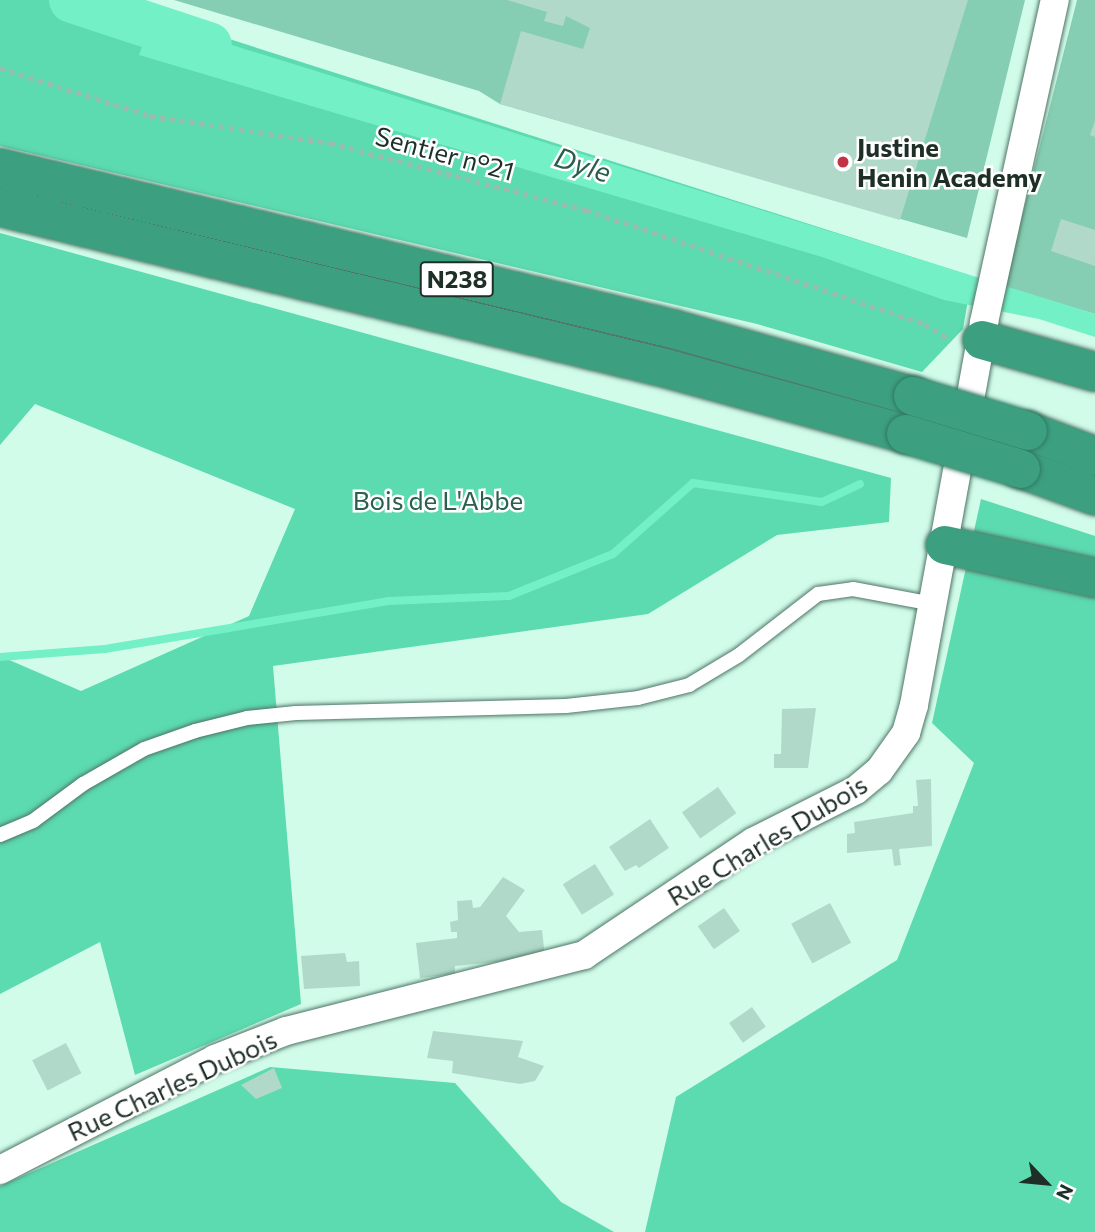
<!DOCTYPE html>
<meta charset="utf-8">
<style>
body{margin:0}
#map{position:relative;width:1095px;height:1232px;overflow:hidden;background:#d1fcea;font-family:Commissioner,sans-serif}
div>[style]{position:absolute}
.green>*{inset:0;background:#85ceb3}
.forest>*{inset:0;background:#5cdab0}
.water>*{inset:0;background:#74f0c6}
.stream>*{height:8px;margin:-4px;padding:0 4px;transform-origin:4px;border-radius:4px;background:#74f0c6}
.river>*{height:46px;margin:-23px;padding:0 23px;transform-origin:23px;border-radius:23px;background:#74f0c6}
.building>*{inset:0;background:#b0d9c9;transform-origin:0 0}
.path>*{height:4.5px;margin-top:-2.25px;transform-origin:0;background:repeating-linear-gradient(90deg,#99bcad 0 5px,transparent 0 10px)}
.roads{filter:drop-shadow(0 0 2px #4f7566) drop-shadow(0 0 2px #4f7566)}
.lane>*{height:14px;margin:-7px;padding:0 7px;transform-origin:7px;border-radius:7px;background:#fff}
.street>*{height:28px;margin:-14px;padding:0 14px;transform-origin:14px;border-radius:14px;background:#fff}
.highway>*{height:38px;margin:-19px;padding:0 19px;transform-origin:19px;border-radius:19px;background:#3ca080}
.bridges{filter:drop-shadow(0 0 2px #327861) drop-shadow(0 0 2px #327861)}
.highway-bridge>*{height:38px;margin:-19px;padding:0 19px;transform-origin:19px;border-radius:19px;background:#3ca080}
.dots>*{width:19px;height:19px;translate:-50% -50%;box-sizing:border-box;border:4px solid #fff;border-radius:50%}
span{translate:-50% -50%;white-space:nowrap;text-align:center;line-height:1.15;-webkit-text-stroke:5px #fff;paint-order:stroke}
.shield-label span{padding:2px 5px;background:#fff;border:2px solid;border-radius:5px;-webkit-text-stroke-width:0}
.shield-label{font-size:24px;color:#1e2f28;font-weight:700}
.poi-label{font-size:26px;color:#1e2f28;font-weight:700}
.left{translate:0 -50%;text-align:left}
.street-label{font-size:26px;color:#1e2f28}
.park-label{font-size:26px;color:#2c5f4d}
.water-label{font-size:28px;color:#2b5e4c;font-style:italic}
.north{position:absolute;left:1011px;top:1148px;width:70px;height:70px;-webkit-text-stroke:5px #fff;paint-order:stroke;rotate:116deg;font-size:19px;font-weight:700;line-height:28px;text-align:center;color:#1e2f28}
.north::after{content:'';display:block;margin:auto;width:24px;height:32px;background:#1e2f28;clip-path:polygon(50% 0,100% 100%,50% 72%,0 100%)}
</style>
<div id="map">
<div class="green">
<div style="clip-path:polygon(174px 0,1025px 0,967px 238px,500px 104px,479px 91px)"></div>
<div style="clip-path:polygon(1077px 0,1095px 0,1095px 314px,1004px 287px)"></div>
</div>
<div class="forest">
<div style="clip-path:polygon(0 0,107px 0,972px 276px,963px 329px,922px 372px,757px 324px,0 146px)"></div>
<div style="clip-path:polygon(0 233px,891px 478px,889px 522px,777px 535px,648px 614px,273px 666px,301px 1004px,135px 1075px,100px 942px,0 994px,0 656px,81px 691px,249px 616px,295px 509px,35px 404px,0 445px)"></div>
<div style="clip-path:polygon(981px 499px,1095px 536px,1095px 1232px,645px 1232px,676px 1097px,897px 960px,974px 763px,932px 723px)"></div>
<div style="clip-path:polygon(270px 1067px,455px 1083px,561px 1202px,614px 1232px,0 1232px,0 1186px)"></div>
</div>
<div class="water">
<div style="clip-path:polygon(152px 20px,1095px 314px,1095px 337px,1039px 319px,944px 300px,822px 257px,139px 55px)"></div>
</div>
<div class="stream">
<div style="left:0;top:657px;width:105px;rotate:-4.4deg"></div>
<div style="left:105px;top:649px;width:287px;rotate:-9.6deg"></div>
<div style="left:388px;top:601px;width:121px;rotate:-2.4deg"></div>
<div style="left:509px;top:596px;width:112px;rotate:-22deg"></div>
<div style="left:613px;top:554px;width:107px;rotate:-41.6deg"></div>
<div style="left:693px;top:483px;width:130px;rotate:8.4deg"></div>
<div style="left:822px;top:502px;width:42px;rotate:-25.3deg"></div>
</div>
<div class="river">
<div style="left:72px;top:0;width:144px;rotate:18.2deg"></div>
</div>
<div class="building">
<div style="clip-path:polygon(507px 0,968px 0,900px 220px,500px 104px,521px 31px,583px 49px,590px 28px,566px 16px,563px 26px,544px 21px,547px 12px)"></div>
<div style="clip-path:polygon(1095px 121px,1095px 137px,1090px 135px)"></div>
<div style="clip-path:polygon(1061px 219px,1095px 230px,1095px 266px,1051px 251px)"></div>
<div style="clip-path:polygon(816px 708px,808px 768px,774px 768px,774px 754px,781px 754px,782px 709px)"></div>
<div style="clip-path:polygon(931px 779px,932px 846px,899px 849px,901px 865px,894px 866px,892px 849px,847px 853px,847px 834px,855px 833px,854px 822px,913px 813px,913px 806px,918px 806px,916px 780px)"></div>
<div style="left:718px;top:787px;width:32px;height:44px;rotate:55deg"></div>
<div style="clip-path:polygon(650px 819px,669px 848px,639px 868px,636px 865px,625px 871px,609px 847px)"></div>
<div style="left:595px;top:864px;width:36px;height:38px;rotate:58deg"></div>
<div style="clip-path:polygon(503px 877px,525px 890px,506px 916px,519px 932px,542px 930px,545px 957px,455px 966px,455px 974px,420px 978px,416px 943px,457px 938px,457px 932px,451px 932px,450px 922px,458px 920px,457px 901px,472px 900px,473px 908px,480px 907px)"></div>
<div style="left:830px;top:903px;width:45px;height:44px;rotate:62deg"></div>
<div style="left:724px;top:908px;width:28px;height:32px;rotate:55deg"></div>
<div style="clip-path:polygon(345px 953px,347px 962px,359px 961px,360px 986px,304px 989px,301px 956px)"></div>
<div style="left:752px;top:1007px;width:24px;height:28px;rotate:55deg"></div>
<div style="clip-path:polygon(433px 1031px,523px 1041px,518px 1057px,544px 1066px,535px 1081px,520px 1084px,452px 1073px,453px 1061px,427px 1058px)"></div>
<div style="left:66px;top:1043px;width:34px;height:38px;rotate:63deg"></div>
<div style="clip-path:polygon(274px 1068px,282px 1088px,256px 1099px,241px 1085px)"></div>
</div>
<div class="path">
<div style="left:0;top:68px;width:157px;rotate:17.7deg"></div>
<div style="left:150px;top:116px;width:182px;rotate:8.5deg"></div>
<div style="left:330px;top:143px;width:265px;rotate:14.7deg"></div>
<div style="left:586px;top:210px;width:358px;rotate:18.6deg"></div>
<div style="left:925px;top:324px;width:30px;rotate:33deg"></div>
</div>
<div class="roads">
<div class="lane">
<div style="left:0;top:835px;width:36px;rotate:-23deg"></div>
<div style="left:33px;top:821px;width:62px;rotate:-36.5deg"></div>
<div style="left:83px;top:784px;width:70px;rotate:-29.8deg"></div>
<div style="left:144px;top:749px;width:54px;rotate:-19.4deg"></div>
<div style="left:195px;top:731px;width:54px;rotate:-14deg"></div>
<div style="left:247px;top:718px;width:49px;rotate:-5.8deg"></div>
<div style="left:296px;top:713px;width:270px;rotate:-1.5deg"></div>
<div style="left:566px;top:706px;width:72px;rotate:-6.3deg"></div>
<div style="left:638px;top:698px;width:53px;rotate:-14.3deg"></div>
<div style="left:689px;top:685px;width:58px;rotate:-31deg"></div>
<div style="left:739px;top:655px;width:100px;rotate:-37.7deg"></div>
<div style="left:818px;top:594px;width:35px;rotate:-8deg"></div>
<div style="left:853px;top:589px;width:81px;rotate:10.6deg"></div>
</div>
<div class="street">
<div style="left:0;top:1170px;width:242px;rotate:-27.3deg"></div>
<div style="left:215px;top:1059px;width:76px;rotate:-21.5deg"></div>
<div style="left:286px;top:1031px;width:308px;rotate:-14.3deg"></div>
<div style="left:584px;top:955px;width:203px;rotate:-33.8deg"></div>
<div style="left:753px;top:842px;width:115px;rotate:-26.8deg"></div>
<div style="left:856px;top:790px;width:30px;rotate:-40deg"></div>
<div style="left:879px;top:771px;width:47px;rotate:-54.6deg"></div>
<div style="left:906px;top:733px;width:29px;rotate:-74deg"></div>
<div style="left:914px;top:705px;width:389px;rotate:-79.6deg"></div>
<div style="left:984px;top:322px;width:330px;rotate:-77.6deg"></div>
</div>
<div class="highway">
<div style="left:0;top:168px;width:692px;rotate:13.45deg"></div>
<div style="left:673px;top:329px;width:249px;rotate:15.6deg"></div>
<div style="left:0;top:207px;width:684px;rotate:13.61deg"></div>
<div style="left:665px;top:368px;width:250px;rotate:15.3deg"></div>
<div style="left:982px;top:340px;width:117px;rotate:15.8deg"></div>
<div style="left:1028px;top:431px;width:72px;rotate:20.5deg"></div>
<div style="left:1021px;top:469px;width:79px;rotate:20deg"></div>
<div style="left:945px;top:545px;width:154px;rotate:12.4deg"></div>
</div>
</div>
<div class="bridges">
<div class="highway-bridge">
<div style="left:913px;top:396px;width:120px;rotate:16.9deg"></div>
<div style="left:906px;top:434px;width:120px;rotate:16.9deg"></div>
</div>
</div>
<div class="dots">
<div style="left:843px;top:162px;background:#c33346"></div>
</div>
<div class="shield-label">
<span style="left:457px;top:279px">N238</span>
</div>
<div class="poi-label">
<span class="left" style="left:857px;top:162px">Justine<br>Henin Academy</span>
</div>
<div class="street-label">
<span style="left:445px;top:153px;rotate:15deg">Sentier n°21</span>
<span style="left:767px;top:840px;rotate:-31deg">Rue Charles Dubois</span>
<span style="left:172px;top:1085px;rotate:-25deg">Rue Charles Dubois</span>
</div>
<div class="park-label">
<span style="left:438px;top:500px">Bois de L'Abbe</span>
</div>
<div class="water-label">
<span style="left:583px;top:164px;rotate:18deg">Dyle</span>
</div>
<div class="north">N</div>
</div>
